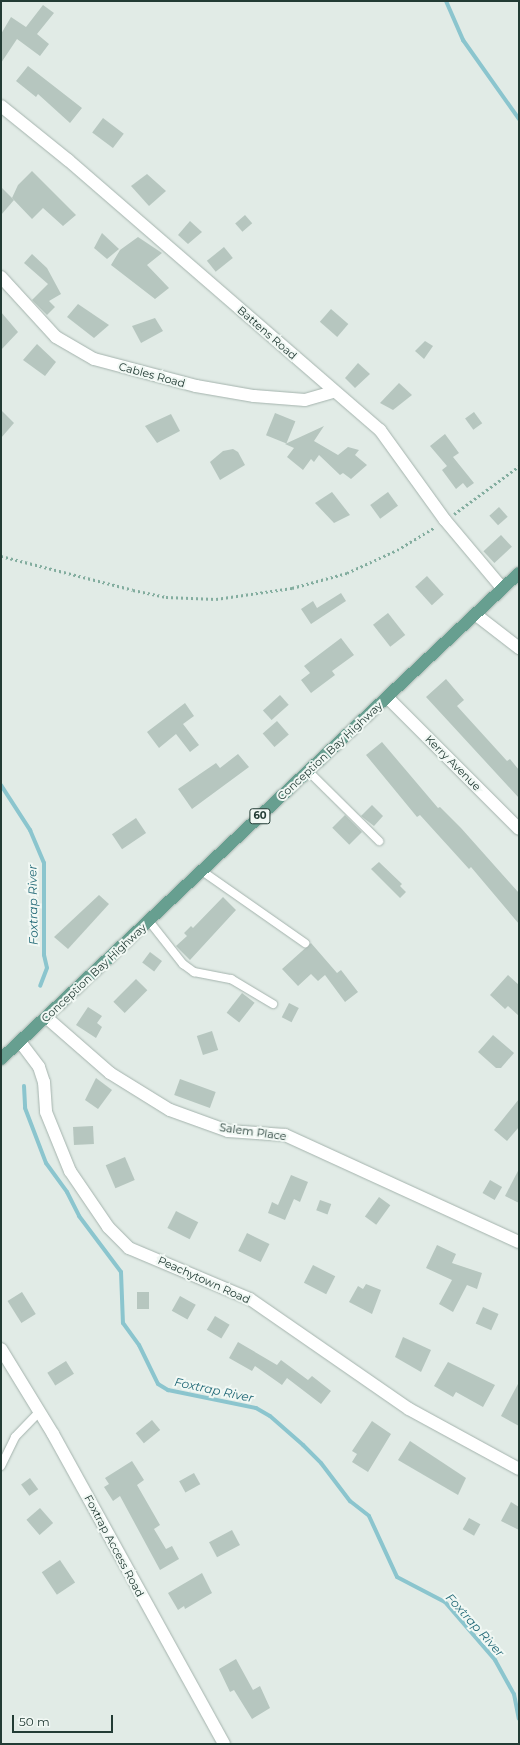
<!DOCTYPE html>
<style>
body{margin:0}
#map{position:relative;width:520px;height:1745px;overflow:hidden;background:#e1ebe6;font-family:Montserrat,sans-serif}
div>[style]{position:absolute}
.stream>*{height:4px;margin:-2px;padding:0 2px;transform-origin:2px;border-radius:2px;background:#8bc5ce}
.building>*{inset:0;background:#b6c6bf;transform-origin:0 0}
.path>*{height:2.5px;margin-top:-1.25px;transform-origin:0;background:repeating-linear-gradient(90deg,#83ad9f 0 2px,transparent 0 5px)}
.roads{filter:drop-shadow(0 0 1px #a4b3ad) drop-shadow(0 0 1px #a4b3ad)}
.service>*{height:8px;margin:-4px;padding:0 4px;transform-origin:4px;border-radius:4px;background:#fff}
.minor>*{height:12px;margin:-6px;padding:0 6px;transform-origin:6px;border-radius:6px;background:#fff}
.secondary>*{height:12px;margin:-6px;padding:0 6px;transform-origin:6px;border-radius:6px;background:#fff}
.primary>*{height:12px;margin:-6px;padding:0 6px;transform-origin:6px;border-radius:6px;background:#679f90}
span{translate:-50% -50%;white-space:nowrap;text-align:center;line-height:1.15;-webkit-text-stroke:4px #f1f8f4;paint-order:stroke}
.shield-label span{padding:1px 3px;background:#f1f8f4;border:1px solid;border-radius:3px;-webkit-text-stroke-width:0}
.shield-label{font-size:10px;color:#223b34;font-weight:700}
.street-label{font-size:11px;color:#223b34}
.water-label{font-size:12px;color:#1f6775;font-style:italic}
.frame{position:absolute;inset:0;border:2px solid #223b34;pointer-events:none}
.scale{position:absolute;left:12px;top:1715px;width:101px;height:18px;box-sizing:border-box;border:2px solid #223b34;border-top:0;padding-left:5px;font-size:12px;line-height:14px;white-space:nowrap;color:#223b34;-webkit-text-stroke:3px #f1f8f4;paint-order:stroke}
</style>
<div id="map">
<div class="stream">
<div style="left:446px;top:1px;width:43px;rotate:66.4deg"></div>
<div style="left:463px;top:40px;width:97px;rotate:54.7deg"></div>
<div style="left:1px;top:785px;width:54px;rotate:57.2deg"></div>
<div style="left:30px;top:830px;width:36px;rotate:67deg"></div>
<div style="left:44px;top:863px;width:92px;rotate:90deg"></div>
<div style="left:44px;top:955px;width:13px;rotate:77deg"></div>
<div style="left:47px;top:968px;width:19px;rotate:111deg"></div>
<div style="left:24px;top:1086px;width:22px;rotate:87deg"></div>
<div style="left:25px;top:1108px;width:59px;rotate:69.1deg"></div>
<div style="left:46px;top:1163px;width:36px;rotate:54deg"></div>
<div style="left:67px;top:1192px;width:27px;rotate:63deg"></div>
<div style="left:79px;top:1216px;width:70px;rotate:53.1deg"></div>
<div style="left:121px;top:1272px;width:51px;rotate:87.8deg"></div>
<div style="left:123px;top:1323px;width:27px;rotate:54deg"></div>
<div style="left:139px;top:1345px;width:43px;rotate:64deg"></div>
<div style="left:158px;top:1384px;width:12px;rotate:31deg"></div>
<div style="left:168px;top:1390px;width:90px;rotate:11.6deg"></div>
<div style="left:256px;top:1408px;width:16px;rotate:30deg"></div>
<div style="left:270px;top:1416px;width:44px;rotate:41.3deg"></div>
<div style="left:303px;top:1445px;width:25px;rotate:45deg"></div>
<div style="left:321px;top:1463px;width:48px;rotate:52.7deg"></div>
<div style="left:350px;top:1501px;width:24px;rotate:38deg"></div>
<div style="left:369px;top:1516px;width:67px;rotate:65.3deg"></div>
<div style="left:397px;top:1577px;width:54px;rotate:27.5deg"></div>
<div style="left:445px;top:1602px;width:77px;rotate:49.2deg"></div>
<div style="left:495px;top:1660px;width:39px;rotate:61deg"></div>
<div style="left:514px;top:1694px;width:25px;rotate:79deg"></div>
</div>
<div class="building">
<div style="clip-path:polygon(43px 5px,54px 13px,37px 34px,49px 44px,40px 56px,17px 39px,1px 63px,1px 34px,11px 17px,26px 27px)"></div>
<div style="clip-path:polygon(28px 66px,82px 108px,70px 123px,38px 94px,36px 97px,16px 81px)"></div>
<div style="left:103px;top:118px;width:26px;height:18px;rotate:37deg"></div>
<div style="clip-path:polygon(32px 171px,76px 215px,63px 226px,43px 208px,32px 219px,12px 198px,18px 185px)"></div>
<div style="clip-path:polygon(147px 174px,166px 191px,149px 206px,131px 186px)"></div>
<div style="clip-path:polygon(1px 187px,14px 200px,1px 215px)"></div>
<div style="left:245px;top:215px;width:11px;height:13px;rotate:49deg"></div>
<div style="clip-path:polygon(190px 221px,202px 232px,188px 244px,178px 235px)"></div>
<div style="clip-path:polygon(102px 233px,119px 249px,107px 259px,94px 248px)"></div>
<div style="clip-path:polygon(138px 237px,162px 253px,147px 265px,169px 288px,155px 299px,111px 265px,120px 250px)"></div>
<div style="left:224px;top:247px;width:14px;height:22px;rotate:51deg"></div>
<div style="clip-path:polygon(32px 254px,47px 268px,61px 294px,49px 301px,55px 307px,47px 315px,32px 300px,48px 284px,24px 263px)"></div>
<div style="clip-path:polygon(78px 304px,109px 325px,94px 338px,67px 317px)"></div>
<div style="left:331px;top:309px;width:23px;height:17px;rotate:41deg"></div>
<div style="clip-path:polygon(1px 312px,18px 332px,1px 350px)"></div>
<div style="clip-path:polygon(155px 318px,163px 331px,141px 343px,132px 326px)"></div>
<div style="clip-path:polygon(425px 341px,433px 346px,424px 359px,415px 351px)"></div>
<div style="clip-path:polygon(37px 344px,56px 362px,45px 376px,23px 360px)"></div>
<div style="clip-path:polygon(358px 363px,370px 374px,355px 388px,345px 378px)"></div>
<div style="clip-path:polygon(399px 383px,412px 395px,393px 410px,380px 403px)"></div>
<div style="clip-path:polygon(1px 410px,14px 423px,1px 438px)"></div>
<div style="left:474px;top:412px;width:14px;height:11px;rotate:54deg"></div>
<div style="left:275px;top:413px;width:22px;height:24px;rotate:22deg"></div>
<div style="clip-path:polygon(171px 414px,180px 431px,157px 443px,145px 426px)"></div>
<div style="clip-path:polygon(324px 426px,314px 441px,338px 455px,348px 447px,359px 450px,355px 455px,367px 465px,351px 479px,343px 473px,340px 475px,319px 455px,314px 462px,311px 459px,303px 470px,287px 457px,294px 448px,285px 444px)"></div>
<div style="clip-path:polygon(445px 434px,459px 453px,453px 457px,474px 483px,467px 488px,463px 483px,456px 489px,442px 470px,447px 466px,430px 446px)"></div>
<div style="clip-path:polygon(233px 449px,238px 452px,245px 465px,220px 480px,210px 462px,223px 451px)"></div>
<div style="clip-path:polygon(332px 492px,350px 515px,334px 523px,315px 503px)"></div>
<div style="left:388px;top:492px;width:17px;height:22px;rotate:54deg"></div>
<div style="left:499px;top:507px;width:13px;height:13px;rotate:48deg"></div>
<div style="left:501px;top:535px;width:16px;height:24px;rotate:47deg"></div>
<div style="left:427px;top:576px;width:25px;height:16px;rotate:48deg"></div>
<div style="clip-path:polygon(341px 593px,346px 601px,311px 624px,301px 609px,313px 601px,317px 608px)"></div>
<div style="left:388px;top:613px;width:28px;height:19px;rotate:52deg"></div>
<div style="clip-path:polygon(341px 638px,354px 655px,332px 671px,335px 675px,311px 693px,301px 680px,310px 673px,304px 666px)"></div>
<div style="clip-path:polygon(446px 679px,464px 700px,457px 706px,507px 761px,510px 759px,519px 770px,519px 798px,426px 697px)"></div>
<div style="left:280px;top:695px;width:13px;height:23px;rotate:48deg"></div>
<div style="clip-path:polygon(185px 703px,194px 716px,183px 724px,199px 745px,190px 752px,176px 734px,159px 748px,147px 732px)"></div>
<div style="left:277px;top:721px;width:18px;height:19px;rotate:49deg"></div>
<div style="clip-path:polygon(382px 742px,438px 808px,440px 807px,461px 828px,519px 893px,519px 924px,471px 867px,469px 869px,420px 815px,417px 817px,366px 755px)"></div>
<div style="clip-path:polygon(238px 754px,249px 767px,192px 809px,178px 789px,216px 763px,220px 768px)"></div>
<div style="clip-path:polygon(372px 805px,383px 816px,374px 826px,361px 816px)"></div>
<div style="left:345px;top:815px;width:24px;height:18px;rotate:45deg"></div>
<div style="left:136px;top:818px;width:18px;height:29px;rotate:56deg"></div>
<div style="clip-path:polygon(379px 862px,402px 884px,400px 886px,406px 892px,400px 898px,371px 869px)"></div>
<div style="clip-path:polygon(99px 895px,109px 904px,68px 949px,54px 937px)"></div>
<div style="clip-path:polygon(223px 897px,236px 910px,190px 960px,176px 946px,187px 936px,184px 933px,191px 926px,193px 928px)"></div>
<div style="clip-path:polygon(311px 943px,337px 973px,341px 970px,358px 992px,345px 1002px,325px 975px,318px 981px,311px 974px,298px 986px,282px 969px)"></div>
<div style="left:150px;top:952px;width:15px;height:13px;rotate:37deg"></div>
<div style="clip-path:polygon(508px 975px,519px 985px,519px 1016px,508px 1006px,505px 1009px,490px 995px)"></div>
<div style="left:136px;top:979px;width:16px;height:32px;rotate:45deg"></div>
<div style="left:242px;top:993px;width:16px;height:25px;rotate:38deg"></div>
<div style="left:289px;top:1003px;width:11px;height:16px;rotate:27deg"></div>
<div style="clip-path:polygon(88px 1007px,102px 1016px,97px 1023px,102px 1027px,96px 1038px,76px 1025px)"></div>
<div style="left:212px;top:1031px;width:20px;height:16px;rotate:72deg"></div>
<div style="clip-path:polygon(493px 1035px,514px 1053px,501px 1068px,496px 1068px,478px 1052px)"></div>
<div style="clip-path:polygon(96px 1078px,112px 1090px,98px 1109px,85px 1100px)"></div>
<div style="left:180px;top:1079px;width:38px;height:17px;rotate:20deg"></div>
<div style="clip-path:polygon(519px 1099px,519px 1127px,507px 1141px,494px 1130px)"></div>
<div style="left:93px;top:1126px;width:18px;height:20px;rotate:87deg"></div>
<div style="left:125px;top:1157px;width:25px;height:21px;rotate:67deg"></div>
<div style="clip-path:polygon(519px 1169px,519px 1203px,505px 1196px)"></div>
<div style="clip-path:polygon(291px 1175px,308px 1182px,300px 1202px,294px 1199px,285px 1220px,268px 1213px,272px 1202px,278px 1205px)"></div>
<div style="left:490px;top:1180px;width:14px;height:15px;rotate:30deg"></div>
<div style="left:379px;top:1197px;width:14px;height:24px;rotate:36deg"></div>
<div style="left:320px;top:1200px;width:12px;height:11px;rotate:20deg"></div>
<div style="left:176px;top:1211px;width:25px;height:19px;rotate:27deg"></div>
<div style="left:247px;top:1233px;width:25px;height:20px;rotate:26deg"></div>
<div style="clip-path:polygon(437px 1245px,456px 1254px,452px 1263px,482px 1273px,477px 1289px,467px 1285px,453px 1312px,439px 1304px,452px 1280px,426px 1268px)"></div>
<div style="left:313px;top:1265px;width:25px;height:20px;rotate:27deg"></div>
<div style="clip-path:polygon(366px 1284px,381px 1290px,372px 1314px,349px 1302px,358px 1286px,363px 1289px)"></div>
<div style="left:22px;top:1292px;width:26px;height:17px;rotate:58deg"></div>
<div style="left:137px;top:1292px;width:12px;height:17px"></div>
<div style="left:180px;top:1296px;width:18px;height:17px;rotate:29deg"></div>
<div style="left:483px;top:1307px;width:17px;height:18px;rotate:24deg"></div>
<div style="left:215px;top:1316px;width:17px;height:16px;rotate:31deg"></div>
<div style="clip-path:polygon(403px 1337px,431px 1350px,421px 1372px,395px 1357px)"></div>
<div style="clip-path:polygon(238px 1342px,277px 1365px,281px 1360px,308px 1380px,312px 1376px,331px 1391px,321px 1404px,287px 1378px,282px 1385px,255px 1366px,252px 1371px,229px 1358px)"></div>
<div style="left:66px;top:1361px;width:15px;height:22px;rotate:58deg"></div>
<div style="clip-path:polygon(448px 1362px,495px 1385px,483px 1407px,456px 1392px,453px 1397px,434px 1386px)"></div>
<div style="clip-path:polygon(519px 1382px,519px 1426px,501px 1416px)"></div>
<div style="left:152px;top:1420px;width:13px;height:21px;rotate:51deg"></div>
<div style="clip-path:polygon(372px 1421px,391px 1434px,368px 1472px,352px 1462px,357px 1454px,352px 1451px)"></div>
<div style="clip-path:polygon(410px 1441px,466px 1478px,458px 1495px,398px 1460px)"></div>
<div style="clip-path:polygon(132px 1461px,144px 1480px,137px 1485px,160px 1525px,154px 1529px,166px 1549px,172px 1546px,179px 1559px,160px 1570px,120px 1496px,113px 1501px,104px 1487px,109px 1484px,105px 1478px)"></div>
<div style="left:194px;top:1473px;width:13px;height:17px;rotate:61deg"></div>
<div style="left:30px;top:1478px;width:14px;height:11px;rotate:54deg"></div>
<div style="clip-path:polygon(511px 1502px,519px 1507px,519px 1530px,501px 1521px)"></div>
<div style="left:40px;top:1508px;width:20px;height:18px;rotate:49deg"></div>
<div style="left:469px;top:1518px;width:13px;height:13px;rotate:29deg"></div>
<div style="left:232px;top:1530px;width:17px;height:26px;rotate:62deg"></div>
<div style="left:60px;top:1560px;width:27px;height:22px;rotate:56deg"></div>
<div style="clip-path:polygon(202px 1573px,212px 1593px,185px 1609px,184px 1606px,178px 1610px,168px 1593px)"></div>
<div style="clip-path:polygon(236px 1659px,253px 1690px,260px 1686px,270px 1708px,252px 1719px,234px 1690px,230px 1692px,219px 1669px)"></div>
</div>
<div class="path">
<div style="left:454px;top:514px;width:81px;rotate:-36.4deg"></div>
<div style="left:1px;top:556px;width:136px;rotate:14.4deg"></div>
<div style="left:133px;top:590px;width:34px;rotate:12deg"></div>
<div style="left:166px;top:597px;width:50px;rotate:2.3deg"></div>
<div style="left:216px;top:599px;width:77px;rotate:-8.2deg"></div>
<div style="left:292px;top:588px;width:57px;rotate:-15.3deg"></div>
<div style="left:347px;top:573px;width:55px;rotate:-24.7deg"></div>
<div style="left:397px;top:550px;width:44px;rotate:-31.2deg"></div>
</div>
<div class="roads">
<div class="service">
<div style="left:308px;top:771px;width:100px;rotate:44.6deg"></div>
<div style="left:202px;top:871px;width:126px;rotate:35deg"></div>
<div style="left:149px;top:921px;width:55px;rotate:51.7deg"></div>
<div style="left:183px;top:964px;width:14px;rotate:36deg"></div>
<div style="left:194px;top:972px;width:38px;rotate:11deg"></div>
<div style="left:231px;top:979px;width:49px;rotate:30.8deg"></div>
<div style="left:1px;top:1466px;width:32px;rotate:-64deg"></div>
<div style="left:15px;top:1437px;width:36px;rotate:-46deg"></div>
</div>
<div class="minor">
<div style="left:1px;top:106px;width:86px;rotate:38.9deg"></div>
<div style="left:68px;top:160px;width:413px;rotate:40.9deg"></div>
<div style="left:380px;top:430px;width:111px;rotate:54.2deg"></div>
<div style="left:445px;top:520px;width:89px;rotate:50deg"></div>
<div style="left:1px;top:277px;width:81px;rotate:47.5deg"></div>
<div style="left:56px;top:337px;width:44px;rotate:30.1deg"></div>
<div style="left:94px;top:359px;width:106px;rotate:14.8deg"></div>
<div style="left:196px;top:386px;width:59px;rotate:9.8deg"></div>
<div style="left:254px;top:396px;width:51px;rotate:4.5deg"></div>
<div style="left:305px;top:400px;width:29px;rotate:-16deg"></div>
<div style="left:475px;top:614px;width:56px;rotate:37.7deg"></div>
<div style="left:388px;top:698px;width:185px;rotate:45deg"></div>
<div style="left:47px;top:1018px;width:84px;rotate:41.1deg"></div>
<div style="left:110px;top:1073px;width:70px;rotate:31.7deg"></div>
<div style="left:170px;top:1110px;width:62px;rotate:19.9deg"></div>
<div style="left:228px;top:1131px;width:57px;rotate:4deg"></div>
<div style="left:285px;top:1135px;width:257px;rotate:24.6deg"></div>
<div style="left:21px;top:1043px;width:30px;rotate:53deg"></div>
<div style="left:39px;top:1067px;width:16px;rotate:72deg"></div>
<div style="left:44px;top:1082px;width:30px;rotate:86deg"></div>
<div style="left:46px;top:1112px;width:64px;rotate:67.9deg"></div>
<div style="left:70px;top:1171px;width:68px;rotate:55.8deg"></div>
<div style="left:108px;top:1227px;width:30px;rotate:45deg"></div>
<div style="left:129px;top:1248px;width:131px;rotate:22.9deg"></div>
<div style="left:250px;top:1299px;width:193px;rotate:34.7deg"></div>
<div style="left:409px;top:1409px;width:125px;rotate:28.6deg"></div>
</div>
<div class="secondary">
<div style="left:1px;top:1349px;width:100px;rotate:58.5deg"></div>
<div style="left:53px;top:1434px;width:354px;rotate:61.1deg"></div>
</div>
<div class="primary">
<div style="left:1px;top:1059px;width:710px;rotate:-43.17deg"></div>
</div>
</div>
<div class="shield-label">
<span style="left:260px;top:816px">60</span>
</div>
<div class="street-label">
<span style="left:267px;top:333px;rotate:41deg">Battens Road</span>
<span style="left:152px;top:375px;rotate:15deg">Cables Road</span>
<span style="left:330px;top:751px;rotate:-43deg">Conception Bay Highway</span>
<span style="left:453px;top:763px;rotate:45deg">Kerry Avenue</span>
<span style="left:94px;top:973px;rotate:-43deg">Conception Bay Highway</span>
<span style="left:253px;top:1132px;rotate:8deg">Salem Place</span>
<span style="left:204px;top:1280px;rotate:24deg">Peachytown Road</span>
<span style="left:114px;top:1546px;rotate:62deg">Foxtrap Access Road</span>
</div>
<div class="water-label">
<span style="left:33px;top:905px;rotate:-91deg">Foxtrap River</span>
<span style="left:214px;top:1390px;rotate:12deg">Foxtrap River</span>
<span style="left:475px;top:1625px;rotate:48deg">Foxtrap River</span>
</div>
<div class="frame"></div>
<div class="scale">50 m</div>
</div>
